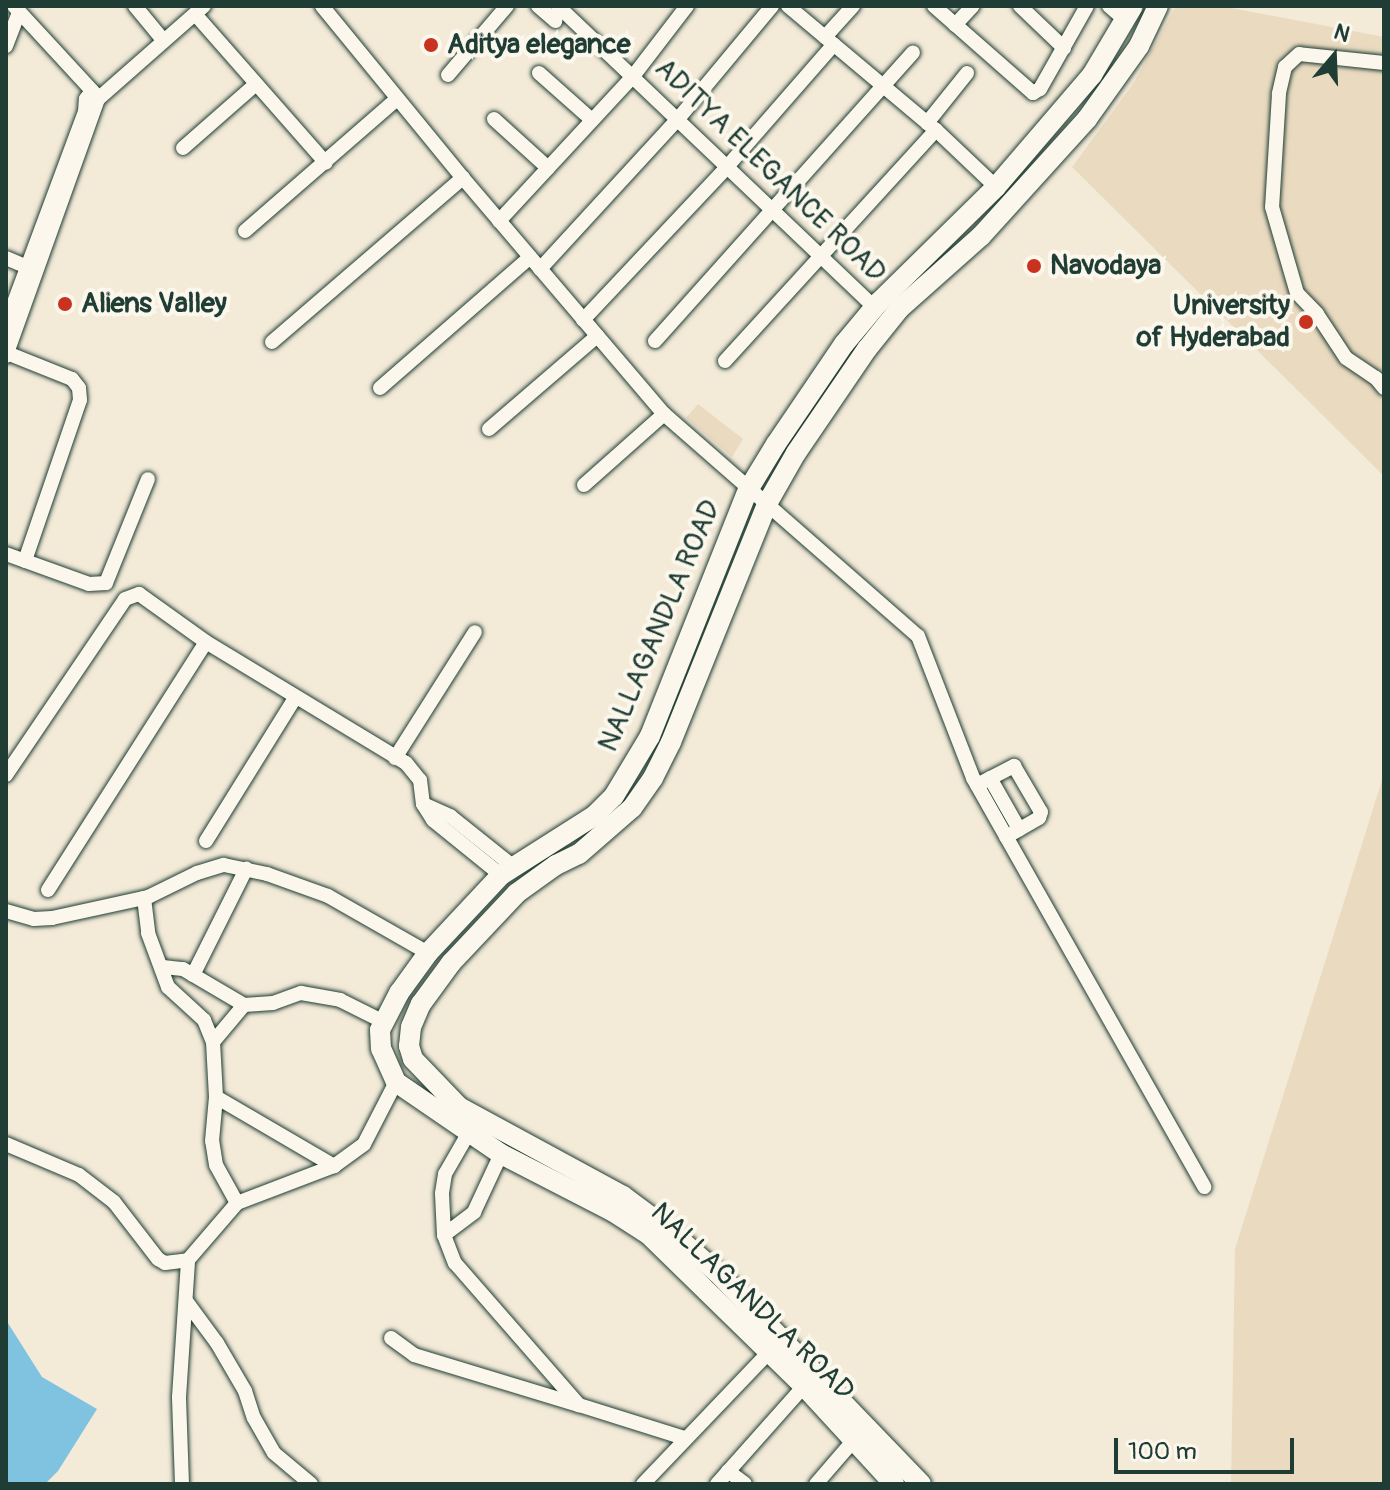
<!DOCTYPE html>
<style>
body{margin:0}
#map{position:relative;width:1390px;height:1490px;overflow:hidden;background:#f3ead8;font-family:Pangolin,sans-serif}
div>[style]{position:absolute}
.built>*{inset:0;background:#eadbc0}
.water>*{inset:0;background:#80c3e1}
.roads{filter:drop-shadow(0 0 2px #1f3d34) drop-shadow(0 0 2px #1f3d34)}
.minor>*{height:14px;margin:-7px;padding:0 7px;transform-origin:7px;border-radius:7px;background:#fbf7ec}
.secondary>*{height:20px;margin:-10px;padding:0 10px;transform-origin:10px;border-radius:10px;background:#fbf7ec}
.dots>*{width:22px;height:22px;translate:-50% -50%;box-sizing:border-box;border:4px solid #fbf7ec;border-radius:50%}
span{translate:-50% -50%;white-space:nowrap;text-align:center;line-height:1.15;-webkit-text-stroke:8px #fbf7ec;paint-order:stroke}
.poi-label{font-size:28px;color:#1f3d34;font-weight:700}
.left{translate:0 -50%;text-align:left}
.right{translate:-100% -50%;text-align:right}
.street-label{font-size:28px;color:#1f3d34}
.frame{position:absolute;inset:0;border:8px solid #1f3d34;pointer-events:none}
.north{position:absolute;left:1294px;top:16px;width:80px;height:80px;-webkit-text-stroke:6px #fbf7ec;paint-order:stroke;rotate:19deg;font-size:22px;font-weight:700;line-height:32px;text-align:center;color:#1f3d34}
.north::after{content:'';display:block;margin:auto;width:28px;height:36px;background:#1f3d34;clip-path:polygon(50% 0,100% 100%,50% 72%,0 100%)}
.scale{position:absolute;left:1114px;top:1438px;width:180px;height:36px;box-sizing:border-box;border:4px solid #1f3d34;border-top:0;padding-left:10px;font-size:24px;line-height:28px;white-space:nowrap;color:#1f3d34;-webkit-text-stroke:6px #fbf7ec;paint-order:stroke}
</style>
<div id="map">
<div class="built">
<div style="clip-path:polygon(1176px 6px,1221px 6px,1384px 37px,1384px 476px,1072px 167px,1133px 84px)"></div>
<div style="clip-path:polygon(698px 404px,743px 439px,732px 457px,686px 418px)"></div>
<div style="clip-path:polygon(1384px 774px,1384px 1484px,1231px 1484px,1235px 1249px)"></div>
</div>
<div class="water">
<div style="clip-path:polygon(6px 1320px,42px 1377px,97px 1409px,58px 1471px,45px 1484px,6px 1484px)"></div>
</div>
<div class="roads">
<div class="minor">
<div style="left:14px;top:6px;width:121px;rotate:47.3deg"></div>
<div style="left:135px;top:6px;width:45px;rotate:50.4deg"></div>
<div style="left:322px;top:6px;width:222px;rotate:50.7deg"></div>
<div style="left:463px;top:178px;width:310px;rotate:49.6deg"></div>
<div style="left:664px;top:414px;width:337px;rotate:41.2deg"></div>
<div style="left:918px;top:636px;width:152px;rotate:68.8deg"></div>
<div style="left:973px;top:778px;width:470px;rotate:60.5deg"></div>
<div style="left:538px;top:6px;width:23px;rotate:41deg"></div>
<div style="left:558px;top:6px;width:438px;rotate:43.6deg"></div>
<div style="left:788px;top:6px;width:193px;rotate:40deg"></div>
<div style="left:936px;top:130px;width:83px;rotate:43.5deg"></div>
<div style="left:934px;top:6px;width:132px;rotate:41.3deg"></div>
<div style="left:1033px;top:93px;width:8px;rotate:-30deg"></div>
<div style="left:1040px;top:89px;width:95px;rotate:-60.5deg"></div>
<div style="left:1020px;top:6px;width:61px;rotate:43.7deg"></div>
<div style="left:1109px;top:6px;width:21px;rotate:41deg"></div>
<div style="left:195px;top:14px;width:198px;rotate:48.7deg"></div>
<div style="left:955px;top:25px;width:26px;rotate:-47deg"></div>
<div style="left:825px;top:37px;width:42px;rotate:-47.9deg"></div>
<div style="left:6px;top:46px;width:36px;rotate:-69deg"></div>
<div style="left:1384px;top:63px;width:85px;rotate:-174deg"></div>
<div style="left:1299px;top:54px;width:19px;rotate:137deg"></div>
<div style="left:1285px;top:67px;width:28px;rotate:103deg"></div>
<div style="left:1279px;top:94px;width:113px;rotate:93.5deg"></div>
<div style="left:1272px;top:207px;width:90px;rotate:73.8deg"></div>
<div style="left:1297px;top:293px;width:29px;rotate:46deg"></div>
<div style="left:1317px;top:314px;width:53px;rotate:56.6deg"></div>
<div style="left:1346px;top:358px;width:36px;rotate:34deg"></div>
<div style="left:1376px;top:378px;width:13px;rotate:51deg"></div>
<div style="left:539px;top:73px;width:71px;rotate:41.6deg"></div>
<div style="left:448px;top:75px;width:91px;rotate:-49.5deg"></div>
<div style="left:494px;top:119px;width:73px;rotate:42.2deg"></div>
<div style="left:927px;top:123px;width:64px;rotate:-51.3deg"></div>
<div style="left:183px;top:148px;width:97px;rotate:-41.2deg"></div>
<div style="left:499px;top:221px;width:199px;rotate:-47.2deg"></div>
<div style="left:634px;top:75px;width:87px;rotate:-52.5deg"></div>
<div style="left:245px;top:231px;width:201px;rotate:-41deg"></div>
<div style="left:6px;top:258px;width:23px;rotate:23deg"></div>
<div style="left:540px;top:269px;width:204px;rotate:-47.4deg"></div>
<div style="left:678px;top:119px;width:147px;rotate:-50.2deg"></div>
<div style="left:583px;top:320px;width:209px;rotate:-46.7deg"></div>
<div style="left:726px;top:168px;width:164px;rotate:-48.9deg"></div>
<div style="left:6px;top:324px;width:226px;rotate:-69.6deg"></div>
<div style="left:85px;top:112px;width:13px;rotate:-86deg"></div>
<div style="left:86px;top:99px;width:10px;rotate:-53deg"></div>
<div style="left:655px;top:341px;width:387px;rotate:-48.2deg"></div>
<div style="left:272px;top:342px;width:252px;rotate:-40.7deg"></div>
<div style="left:7px;top:353px;width:70px;rotate:21.8deg"></div>
<div style="left:72px;top:379px;width:11px;rotate:52deg"></div>
<div style="left:79px;top:388px;width:12px;rotate:85deg"></div>
<div style="left:80px;top:400px;width:170px;rotate:108.9deg"></div>
<div style="left:6px;top:356px;width:273px;rotate:-70.3deg"></div>
<div style="left:98px;top:99px;width:141px;rotate:-41.3deg"></div>
<div style="left:725px;top:361px;width:313px;rotate:-47.6deg"></div>
<div style="left:380px;top:388px;width:199px;rotate:-41.1deg"></div>
<div style="left:489px;top:429px;width:143px;rotate:-40.7deg"></div>
<div style="left:584px;top:485px;width:107px;rotate:-41.6deg"></div>
<div style="left:6px;top:554px;width:88px;rotate:19.9deg"></div>
<div style="left:89px;top:584px;width:17px;rotate:-3deg"></div>
<div style="left:106px;top:583px;width:112px;rotate:-68deg"></div>
<div style="left:395px;top:758px;width:149px;rotate:-57.6deg"></div>
<div style="left:6px;top:775px;width:212px;rotate:-55.9deg"></div>
<div style="left:125px;top:599px;width:15px;rotate:-20deg"></div>
<div style="left:139px;top:594px;width:82px;rotate:35.6deg"></div>
<div style="left:206px;top:642px;width:234px;rotate:31.2deg"></div>
<div style="left:406px;top:763px;width:22px;rotate:51deg"></div>
<div style="left:420px;top:780px;width:24px;rotate:83deg"></div>
<div style="left:423px;top:804px;width:19px;rotate:58deg"></div>
<div style="left:433px;top:820px;width:87px;rotate:39deg"></div>
<div style="left:990px;top:778px;width:59px;rotate:60.4deg"></div>
<div style="left:977px;top:785px;width:42px;rotate:-27.2deg"></div>
<div style="left:1014px;top:766px;width:53px;rotate:59.6deg"></div>
<div style="left:1041px;top:812px;width:6px;rotate:108deg"></div>
<div style="left:1039px;top:818px;width:38px;rotate:150deg"></div>
<div style="left:423px;top:804px;width:30px;rotate:24deg"></div>
<div style="left:450px;top:816px;width:82px;rotate:38.6deg"></div>
<div style="left:206px;top:841px;width:168px;rotate:-58.1deg"></div>
<div style="left:48px;top:890px;width:294px;rotate:-57.5deg"></div>
<div style="left:144px;top:898px;width:35px;rotate:83deg"></div>
<div style="left:148px;top:933px;width:58px;rotate:69.7deg"></div>
<div style="left:168px;top:987px;width:49px;rotate:42.5deg"></div>
<div style="left:204px;top:1020px;width:24px;rotate:68deg"></div>
<div style="left:6px;top:911px;width:29px;rotate:16deg"></div>
<div style="left:34px;top:919px;width:18px;rotate:-3deg"></div>
<div style="left:52px;top:918px;width:98px;rotate:-12.3deg"></div>
<div style="left:148px;top:897px;width:55px;rotate:-26.1deg"></div>
<div style="left:197px;top:873px;width:28px;rotate:-17deg"></div>
<div style="left:224px;top:865px;width:44px;rotate:11.8deg"></div>
<div style="left:267px;top:874px;width:65px;rotate:19.8deg"></div>
<div style="left:328px;top:896px;width:115px;rotate:29.7deg"></div>
<div style="left:163px;top:967px;width:20px;rotate:6deg"></div>
<div style="left:183px;top:969px;width:71px;rotate:30.5deg"></div>
<div style="left:193px;top:975px;width:119px;rotate:-63.4deg"></div>
<div style="left:216px;top:1097px;width:55px;rotate:-93.1deg"></div>
<div style="left:213px;top:1042px;width:48px;rotate:-50deg"></div>
<div style="left:244px;top:1005px;width:29px;rotate:-4deg"></div>
<div style="left:273px;top:1003px;width:30px;rotate:-20deg"></div>
<div style="left:301px;top:993px;width:40px;rotate:10deg"></div>
<div style="left:340px;top:1000px;width:47px;rotate:26.6deg"></div>
<div style="left:468px;top:1134px;width:46px;rotate:119.9deg"></div>
<div style="left:445px;top:1174px;width:20px;rotate:99deg"></div>
<div style="left:442px;top:1194px;width:41px;rotate:87.2deg"></div>
<div style="left:444px;top:1235px;width:30px;rotate:69deg"></div>
<div style="left:455px;top:1263px;width:189px;rotate:48.9deg"></div>
<div style="left:579px;top:1405px;width:110px;rotate:17.4deg"></div>
<div style="left:6px;top:1144px;width:79px;rotate:23deg"></div>
<div style="left:79px;top:1175px;width:44px;rotate:37.6deg"></div>
<div style="left:114px;top:1202px;width:72px;rotate:52.3deg"></div>
<div style="left:158px;top:1259px;width:8px;rotate:30deg"></div>
<div style="left:165px;top:1263px;width:23px;rotate:-7deg"></div>
<div style="left:237px;top:1203px;width:43px;rotate:-118.9deg"></div>
<div style="left:216px;top:1165px;width:24px;rotate:-99deg"></div>
<div style="left:212px;top:1141px;width:44px;rotate:-84.8deg"></div>
<div style="left:216px;top:1097px;width:137px;rotate:30.3deg"></div>
<div style="left:444px;top:1235px;width:38px;rotate:-37deg"></div>
<div style="left:474px;top:1212px;width:64px;rotate:-65deg"></div>
<div style="left:186px;top:1301px;width:52px;rotate:53.6deg"></div>
<div style="left:217px;top:1343px;width:56px;rotate:59.7deg"></div>
<div style="left:245px;top:1391px;width:28px;rotate:72deg"></div>
<div style="left:254px;top:1418px;width:40px;rotate:60.3deg"></div>
<div style="left:274px;top:1453px;width:48px;rotate:40deg"></div>
<div style="left:391px;top:1338px;width:29px;rotate:36deg"></div>
<div style="left:414px;top:1355px;width:172px;rotate:16.9deg"></div>
<div style="left:728px;top:1471px;width:21px;rotate:37deg"></div>
<div style="left:182px;top:1484px;width:87px;rotate:-92deg"></div>
<div style="left:179px;top:1397px;width:137px;rotate:-86.2deg"></div>
<div style="left:188px;top:1260px;width:75px;rotate:-49.3deg"></div>
<div style="left:237px;top:1203px;width:104px;rotate:-20.9deg"></div>
<div style="left:334px;top:1166px;width:37px;rotate:-36deg"></div>
<div style="left:364px;top:1144px;width:70px;rotate:-62.7deg"></div>
<div style="left:643px;top:1484px;width:181px;rotate:-46.3deg"></div>
<div style="left:717px;top:1484px;width:131px;rotate:-48.4deg"></div>
<div style="left:816px;top:1484px;width:58px;rotate:-49.2deg"></div>
</div>
<div class="secondary">
<div style="left:894px;top:1484px;width:133px;rotate:-132.6deg"></div>
<div style="left:804px;top:1386px;width:218px;rotate:-135.7deg"></div>
<div style="left:648px;top:1234px;width:43px;rotate:-147.4deg"></div>
<div style="left:612px;top:1211px;width:125px;rotate:-152.8deg"></div>
<div style="left:501px;top:1154px;width:127px;rotate:-145.6deg"></div>
<div style="left:396px;top:1082px;width:36px;rotate:-114deg"></div>
<div style="left:381px;top:1049px;width:19px;rotate:-93deg"></div>
<div style="left:380px;top:1030px;width:42px;rotate:-62.8deg"></div>
<div style="left:399px;top:993px;width:49px;rotate:-54.1deg"></div>
<div style="left:428px;top:953px;width:107px;rotate:-46.9deg"></div>
<div style="left:501px;top:875px;width:110px;rotate:-32.4deg"></div>
<div style="left:594px;top:816px;width:28px;rotate:-45deg"></div>
<div style="left:614px;top:796px;width:70px;rotate:-59deg"></div>
<div style="left:650px;top:736px;width:265px;rotate:-68.3deg"></div>
<div style="left:748px;top:490px;width:54px;rotate:-58.7deg"></div>
<div style="left:776px;top:444px;width:121px;rotate:-55.8deg"></div>
<div style="left:844px;top:344px;width:55px;rotate:-50.2deg"></div>
<div style="left:879px;top:302px;width:164px;rotate:-44.5deg"></div>
<div style="left:996px;top:187px;width:148px;rotate:-49.4deg"></div>
<div style="left:1092px;top:75px;width:80px;rotate:-59.3deg"></div>
<div style="left:921px;top:1484px;width:287px;rotate:-133.9deg"></div>
<div style="left:722px;top:1277px;width:69px;rotate:-138.5deg"></div>
<div style="left:670px;top:1231px;width:59px;rotate:-143.3deg"></div>
<div style="left:623px;top:1196px;width:187px;rotate:-151.5deg"></div>
<div style="left:459px;top:1107px;width:66px;rotate:-133.8deg"></div>
<div style="left:413px;top:1059px;width:14px;rotate:-107deg"></div>
<div style="left:409px;top:1046px;width:19px;rotate:-84deg"></div>
<div style="left:411px;top:1027px;width:25px;rotate:-67deg"></div>
<div style="left:421px;top:1004px;width:51px;rotate:-53.8deg"></div>
<div style="left:451px;top:963px;width:96px;rotate:-46.7deg"></div>
<div style="left:517px;top:893px;width:48px;rotate:-35.7deg"></div>
<div style="left:556px;top:865px;width:25px;rotate:-26deg"></div>
<div style="left:579px;top:854px;width:70px;rotate:-41deg"></div>
<div style="left:632px;top:808px;width:37px;rotate:-55deg"></div>
<div style="left:653px;top:778px;width:40px;rotate:-63.4deg"></div>
<div style="left:671px;top:742px;width:259px;rotate:-68deg"></div>
<div style="left:768px;top:502px;width:56px;rotate:-60.3deg"></div>
<div style="left:796px;top:453px;width:126px;rotate:-55.7deg"></div>
<div style="left:867px;top:349px;width:51px;rotate:-51.3deg"></div>
<div style="left:899px;top:309px;width:110px;rotate:-41.7deg"></div>
<div style="left:981px;top:236px;width:158px;rotate:-47.8deg"></div>
<div style="left:1087px;top:119px;width:90px;rotate:-54.5deg"></div>
<div style="left:1139px;top:46px;width:44px;rotate:-64.6deg"></div>
</div>
</div>
<div class="dots">
<div style="left:431px;top:45px;background:#c8321e"></div>
<div style="left:1034px;top:266px;background:#c8321e"></div>
<div style="left:65px;top:304px;background:#c8321e"></div>
<div style="left:1306px;top:322px;background:#c8321e"></div>
</div>
<div class="poi-label">
<span class="left" style="left:447px;top:45px">Aditya elegance</span>
<span class="left" style="left:1050px;top:266px">Navodaya</span>
<span class="left" style="left:81px;top:304px">Aliens Valley</span>
<span class="right" style="left:1290px;top:322px">University<br>of Hyderabad</span>
</div>
<div class="street-label">
<span style="left:770px;top:171px;rotate:44deg">ADITYA ELEGANCE ROAD</span>
<span style="left:660px;top:626px;rotate:-67deg">NALLAGANDLA ROAD</span>
<span style="left:752px;top:1302px;rotate:44deg">NALLAGANDLA ROAD</span>
</div>
<div class="frame"></div>
<div class="north">N</div>
<div class="scale">100 m</div>
</div>
